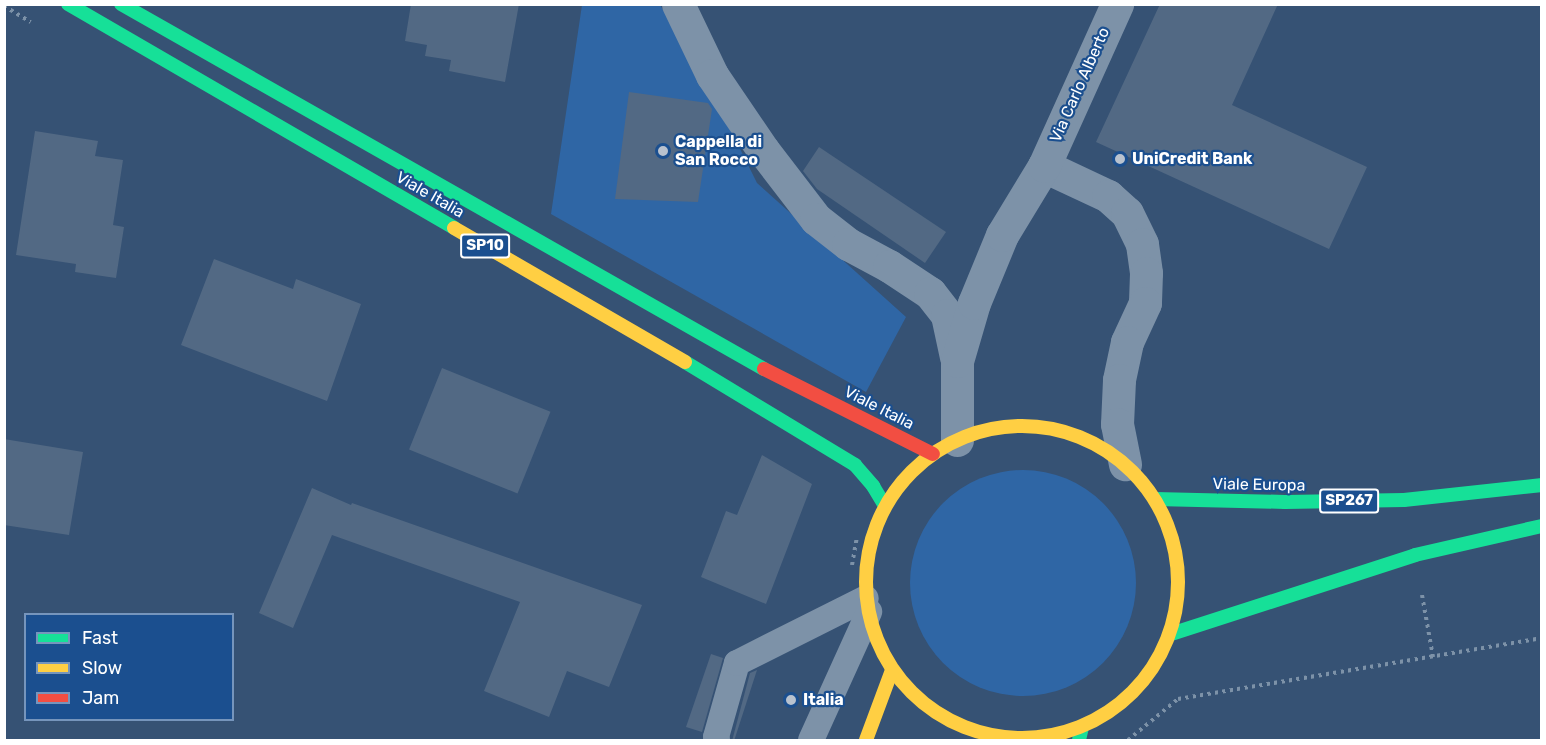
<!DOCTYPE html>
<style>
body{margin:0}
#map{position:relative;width:1546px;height:745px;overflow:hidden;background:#365274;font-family:Rubik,sans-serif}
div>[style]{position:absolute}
.green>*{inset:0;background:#2f66a5}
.round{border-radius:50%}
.building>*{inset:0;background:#526984;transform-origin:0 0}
.path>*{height:4px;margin-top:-2px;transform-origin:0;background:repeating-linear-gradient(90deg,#7d92a8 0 3px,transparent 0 7.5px)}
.lane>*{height:26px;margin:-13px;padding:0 13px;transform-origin:13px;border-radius:13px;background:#7d92a8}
.street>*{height:33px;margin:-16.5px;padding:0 16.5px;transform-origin:16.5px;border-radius:16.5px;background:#7d92a8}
.fast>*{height:14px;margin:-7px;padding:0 7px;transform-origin:7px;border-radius:7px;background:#16e098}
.slow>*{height:14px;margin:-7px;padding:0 7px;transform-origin:7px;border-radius:7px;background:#ffcf43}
.slow>.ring{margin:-7px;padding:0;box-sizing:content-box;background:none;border:14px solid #ffcf43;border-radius:50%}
.jam>*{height:14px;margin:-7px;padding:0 7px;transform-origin:7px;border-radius:7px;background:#f24e42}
.dots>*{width:16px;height:16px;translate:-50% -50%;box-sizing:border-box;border:3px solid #1b4f8f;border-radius:50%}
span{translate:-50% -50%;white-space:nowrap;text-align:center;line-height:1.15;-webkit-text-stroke:4.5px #1b4f8f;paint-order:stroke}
.shield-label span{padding:2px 4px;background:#1b4f8f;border:2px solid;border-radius:4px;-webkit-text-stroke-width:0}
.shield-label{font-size:15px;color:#fff;font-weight:700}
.street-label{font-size:16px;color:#fff}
.poi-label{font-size:16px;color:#fff;font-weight:700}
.left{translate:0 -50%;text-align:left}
.frame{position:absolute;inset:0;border:6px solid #fff;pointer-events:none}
.legend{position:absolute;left:24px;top:613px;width:210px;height:108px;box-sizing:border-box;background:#1b4f8f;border:2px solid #7695bc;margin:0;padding:8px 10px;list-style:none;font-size:18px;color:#fff}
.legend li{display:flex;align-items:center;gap:12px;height:30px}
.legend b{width:30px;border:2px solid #7695bc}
</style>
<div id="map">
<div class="green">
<div style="clip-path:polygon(582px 5px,660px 5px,696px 60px,757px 183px,906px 317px,866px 392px,551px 214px)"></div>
<div class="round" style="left:910px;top:470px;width:226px;height:226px"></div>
</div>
<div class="building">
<div style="clip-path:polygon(411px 4px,519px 4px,505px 82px,449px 71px,451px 60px,425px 56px,427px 45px,405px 41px)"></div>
<div style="clip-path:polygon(1160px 4px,1278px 4px,1232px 105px,1367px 167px,1329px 249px,1096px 142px)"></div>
<div style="clip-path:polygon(629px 92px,708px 103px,712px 109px,698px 202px,615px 199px)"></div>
<div style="clip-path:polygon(35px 131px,98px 141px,95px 156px,123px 160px,113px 225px,124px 227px,116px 278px,75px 272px,76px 264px,16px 255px)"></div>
<div style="clip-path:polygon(819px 147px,946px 232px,925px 263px,817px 189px,803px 171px)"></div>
<div style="clip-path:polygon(214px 259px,293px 289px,296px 279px,361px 304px,327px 401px,181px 345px)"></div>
<div style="left:442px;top:368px;width:117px;height:88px;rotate:22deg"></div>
<div style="clip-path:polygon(4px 439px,83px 452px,69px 535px,4px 525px)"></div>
<div style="clip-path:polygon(762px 455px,812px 484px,766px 604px,701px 577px,726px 511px,737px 515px)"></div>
<div style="clip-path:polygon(312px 488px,351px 505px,352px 503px,642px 605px,609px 687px,567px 671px,549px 717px,484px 691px,520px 602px,332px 535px,293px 628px,259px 613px)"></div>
<div style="clip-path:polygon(711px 654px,723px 658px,702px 732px,686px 727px)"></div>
<div style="clip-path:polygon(757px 670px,734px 741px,732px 741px,750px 673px)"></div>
</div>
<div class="path">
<div style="left:4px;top:6px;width:31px;rotate:31deg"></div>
<div style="left:852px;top:565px;width:29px;rotate:-80deg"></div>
<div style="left:1422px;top:595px;width:63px;rotate:79.9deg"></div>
<div style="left:1128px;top:740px;width:65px;rotate:-39.4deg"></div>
<div style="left:1178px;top:699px;width:369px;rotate:-9.5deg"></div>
</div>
<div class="lane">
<div style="left:717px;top:740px;width:3px;rotate:-108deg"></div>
<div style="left:716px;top:737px;width:77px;rotate:-74.2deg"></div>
<div style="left:737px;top:663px;width:144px;rotate:-26.7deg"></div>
<div style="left:811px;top:740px;width:141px;rotate:-65.6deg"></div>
</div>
<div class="street">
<div style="left:678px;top:4px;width:79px;rotate:64.4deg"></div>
<div style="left:712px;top:75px;width:91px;rotate:55.8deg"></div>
<div style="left:763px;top:150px;width:87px;rotate:52.5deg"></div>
<div style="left:816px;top:219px;width:41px;rotate:38deg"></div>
<div style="left:848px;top:244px;width:47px;rotate:28.2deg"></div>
<div style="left:889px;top:266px;width:49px;rotate:33.4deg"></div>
<div style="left:930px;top:293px;width:28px;rotate:52deg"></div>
<div style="left:947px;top:315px;width:43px;rotate:77.9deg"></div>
<div style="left:1044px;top:166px;width:71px;rotate:25.1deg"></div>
<div style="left:1108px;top:196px;width:25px;rotate:42deg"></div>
<div style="left:1127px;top:213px;width:34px;rotate:64deg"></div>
<div style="left:1142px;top:244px;width:29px;rotate:82deg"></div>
<div style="left:1146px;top:273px;width:30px;rotate:92deg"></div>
<div style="left:1145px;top:303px;width:43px;rotate:114.8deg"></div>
<div style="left:1127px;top:342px;width:39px;rotate:102deg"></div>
<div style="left:1119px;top:380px;width:44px;rotate:92.6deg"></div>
<div style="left:1117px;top:424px;width:41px;rotate:78.7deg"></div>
<div style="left:957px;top:440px;width:79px;rotate:-90deg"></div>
<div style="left:957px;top:361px;width:60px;rotate:-73.7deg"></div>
<div style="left:974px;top:303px;width:74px;rotate:-67.6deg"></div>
<div style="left:1002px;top:235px;width:81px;rotate:-58.7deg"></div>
<div style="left:1044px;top:166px;width:178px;rotate:-65.7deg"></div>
</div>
<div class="fast">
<div style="left:68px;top:4px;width:446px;rotate:30.1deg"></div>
<div style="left:121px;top:4px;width:739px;rotate:29.58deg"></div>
<div style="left:685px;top:362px;width:199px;rotate:31.2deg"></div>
<div style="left:855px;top:465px;width:28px;rotate:49deg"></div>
<div style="left:873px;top:486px;width:23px;rotate:59deg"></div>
<div style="left:1155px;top:499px;width:130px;rotate:1.3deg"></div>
<div style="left:1285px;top:502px;width:119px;rotate:-1deg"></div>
<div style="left:1404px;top:500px;width:139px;rotate:-6.2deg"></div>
<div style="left:1171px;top:634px;width:256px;rotate:-17.9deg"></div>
<div style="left:1415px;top:555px;width:130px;rotate:-12.9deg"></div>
<div style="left:987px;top:740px;width:8px;rotate:-30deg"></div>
<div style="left:1079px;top:740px;width:13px;rotate:-77deg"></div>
</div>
<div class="slow">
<div style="left:454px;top:228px;width:267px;rotate:30.1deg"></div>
<div class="ring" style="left:866px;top:426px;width:298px;height:298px"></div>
<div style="left:866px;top:740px;width:75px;rotate:-69.6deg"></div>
</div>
<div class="jam">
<div style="left:764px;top:369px;width:189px;rotate:26.7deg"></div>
</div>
<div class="dots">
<div style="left:663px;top:151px;background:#b9c2ce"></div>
<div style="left:1120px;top:159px;background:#b9c2ce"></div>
<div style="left:791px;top:700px;background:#b9c2ce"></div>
</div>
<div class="shield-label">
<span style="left:485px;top:246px">SP10</span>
<span style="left:1349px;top:501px">SP267</span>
</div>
<div class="street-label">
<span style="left:1080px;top:85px;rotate:-66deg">Via Carlo Alberto</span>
<span style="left:430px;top:195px;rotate:30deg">Viale Italia</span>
<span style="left:879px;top:408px;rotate:27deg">Viale Italia</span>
<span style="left:1259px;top:485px;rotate:1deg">Viale Europa</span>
</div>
<div class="poi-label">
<span class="left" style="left:675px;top:151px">Cappella di<br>San Rocco</span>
<span class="left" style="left:1132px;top:159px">UniCredit Bank</span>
<span class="left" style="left:803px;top:700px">Italia</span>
</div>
<div class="frame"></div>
<ul class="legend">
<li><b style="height:8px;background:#16e098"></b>Fast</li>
<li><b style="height:8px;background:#ffcf43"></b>Slow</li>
<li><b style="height:8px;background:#f24e42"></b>Jam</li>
</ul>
</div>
